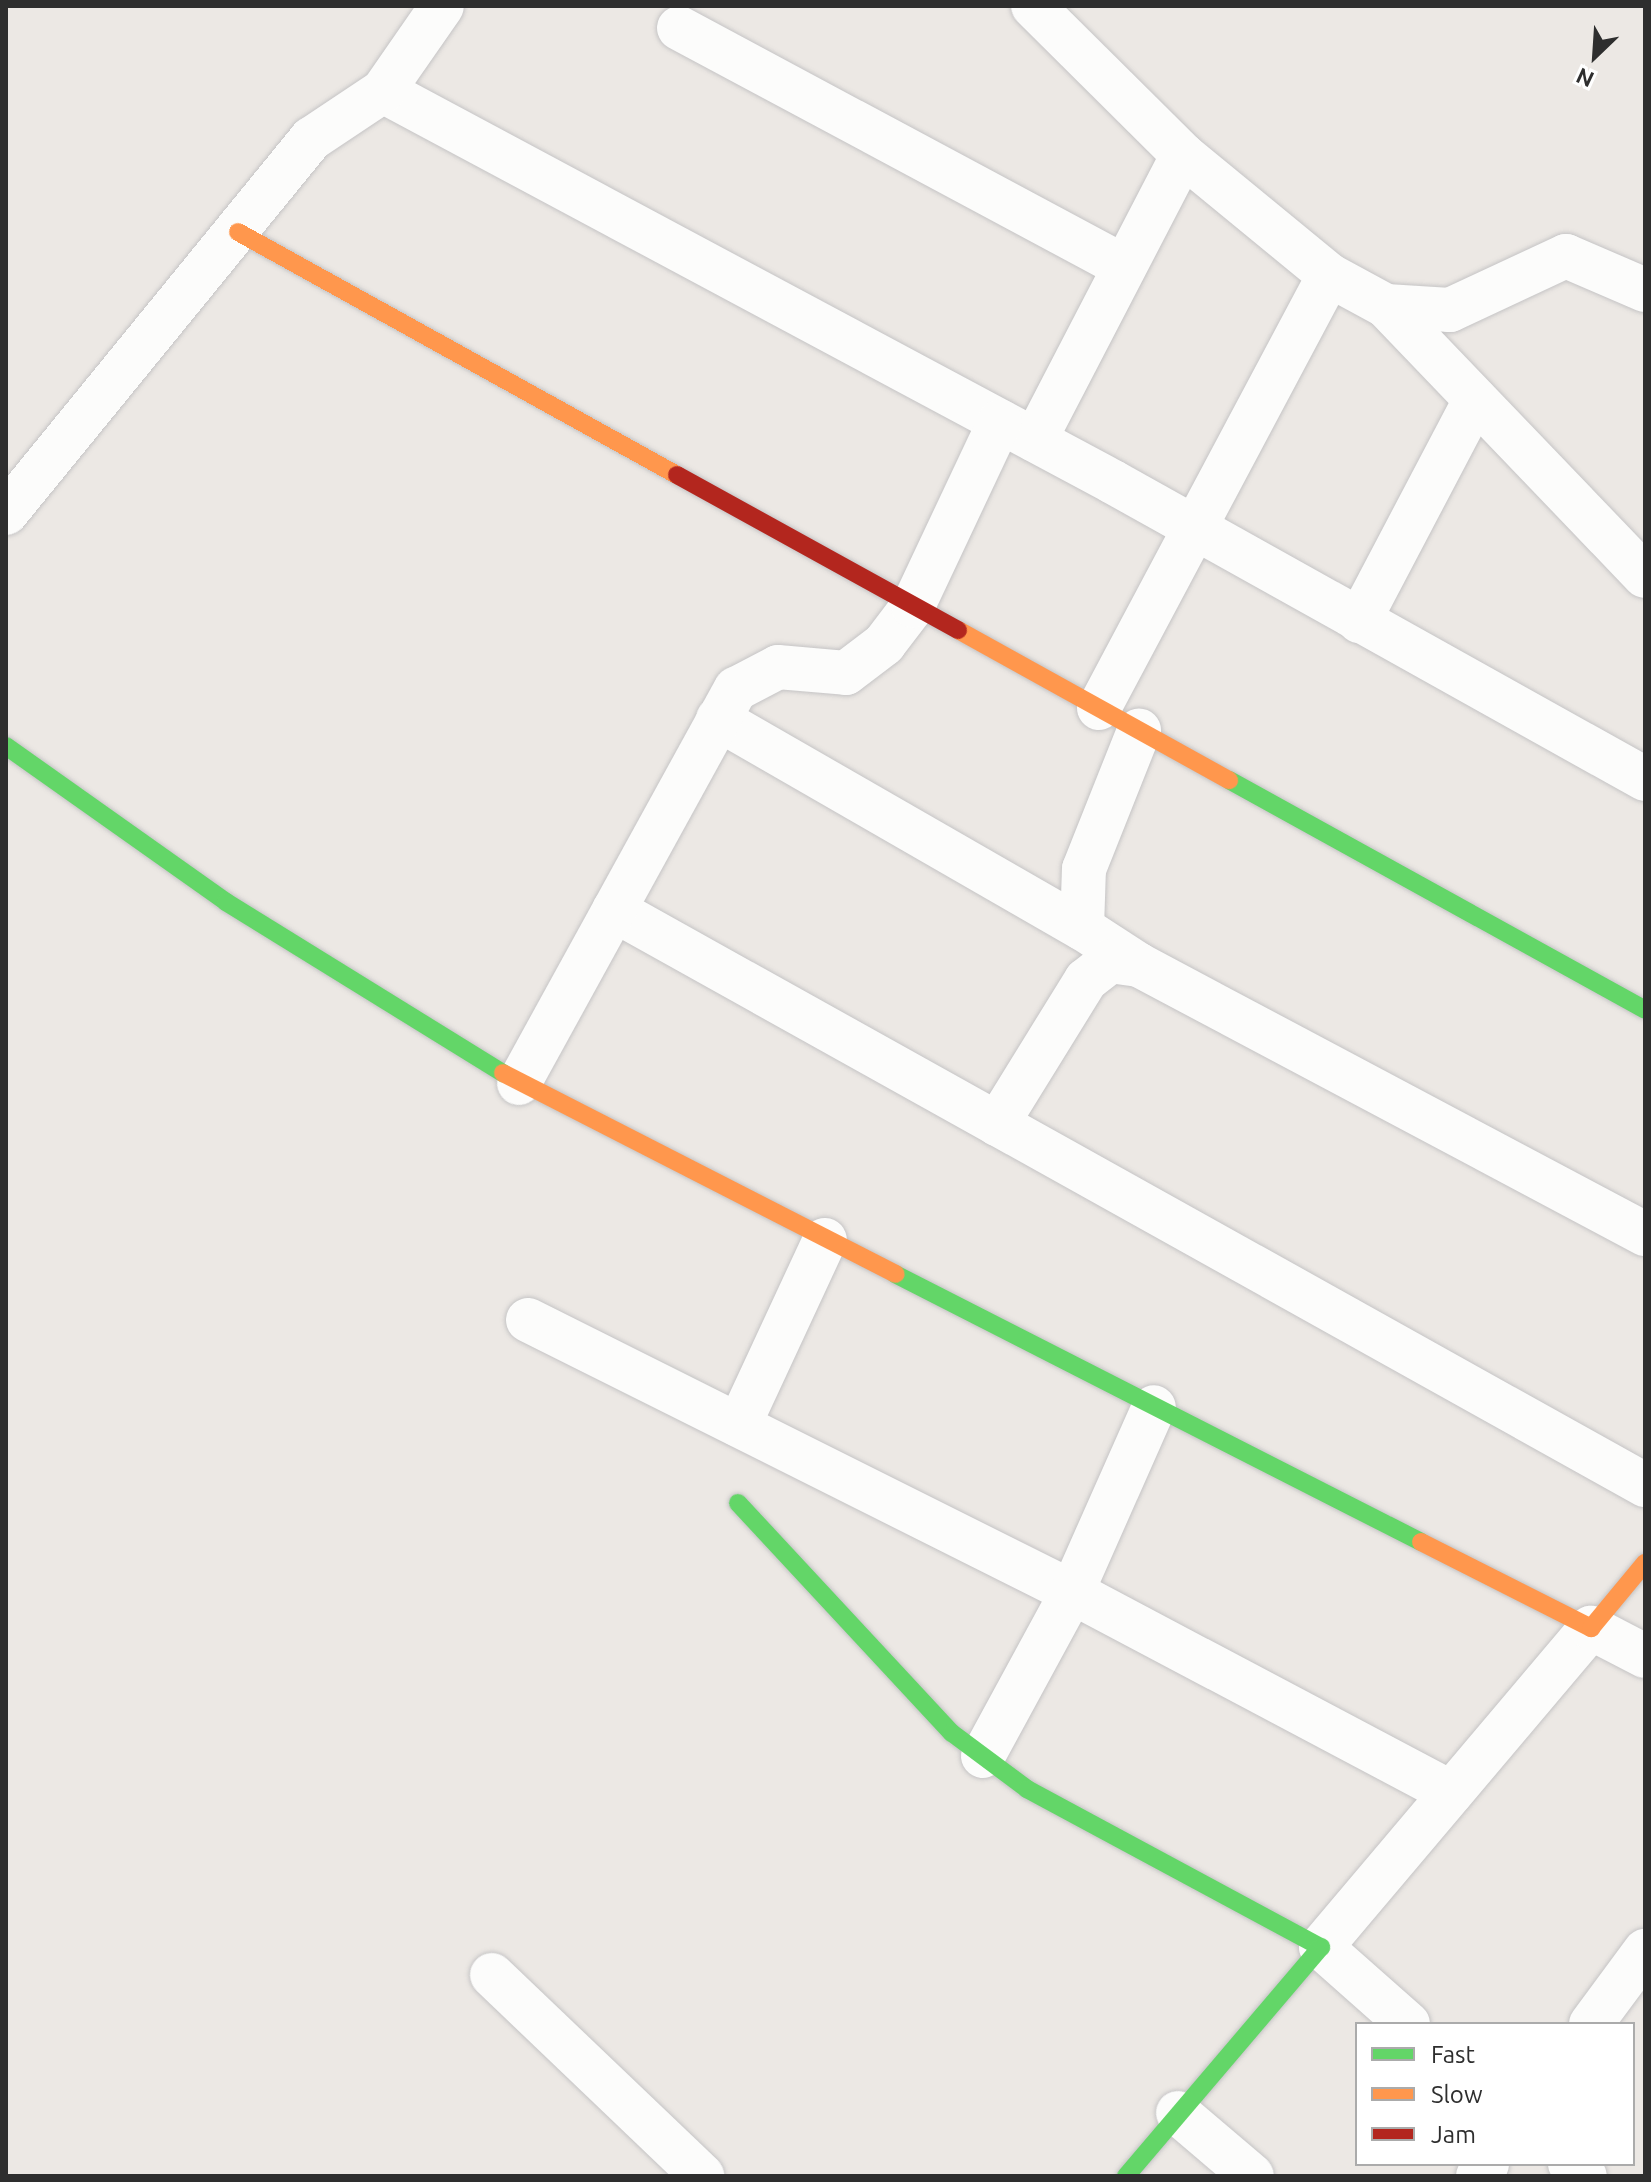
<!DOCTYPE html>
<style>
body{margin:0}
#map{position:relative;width:1651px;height:2182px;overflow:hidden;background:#ece8e4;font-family:Ubuntu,sans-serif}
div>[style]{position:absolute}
.roads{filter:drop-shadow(0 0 2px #c5c4c5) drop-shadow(0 0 2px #c5c4c5)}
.street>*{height:44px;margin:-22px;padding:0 22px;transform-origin:22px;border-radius:22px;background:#fcfcfb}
.fast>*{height:18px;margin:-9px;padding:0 9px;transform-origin:9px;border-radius:9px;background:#63d668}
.slow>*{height:18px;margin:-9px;padding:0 9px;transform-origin:9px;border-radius:9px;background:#ff974d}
.jam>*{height:18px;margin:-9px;padding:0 9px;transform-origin:9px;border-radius:9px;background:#b3261e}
span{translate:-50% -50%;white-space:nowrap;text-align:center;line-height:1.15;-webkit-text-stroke:6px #fff;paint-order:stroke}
.frame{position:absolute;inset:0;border:8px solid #2e2e2e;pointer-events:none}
.legend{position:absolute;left:1355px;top:2022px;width:280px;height:144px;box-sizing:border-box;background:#fff;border:2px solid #ababab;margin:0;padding:10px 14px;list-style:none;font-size:24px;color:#2e2e2e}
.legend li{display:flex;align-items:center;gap:16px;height:40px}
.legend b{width:40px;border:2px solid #ababab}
.north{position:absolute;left:1555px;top:16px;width:80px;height:80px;-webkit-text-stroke:6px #fff;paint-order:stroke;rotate:205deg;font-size:22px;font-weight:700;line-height:32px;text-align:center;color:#2e2e2e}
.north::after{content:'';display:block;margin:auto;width:28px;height:36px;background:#2e2e2e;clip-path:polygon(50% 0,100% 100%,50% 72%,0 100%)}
</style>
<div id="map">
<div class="roads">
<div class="street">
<div style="left:1033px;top:6px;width:211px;rotate:44.8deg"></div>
<div style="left:1183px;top:155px;width:189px;rotate:39.4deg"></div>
<div style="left:1329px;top:275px;width:65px;rotate:28.5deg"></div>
<div style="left:1386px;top:306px;width:64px;rotate:3.6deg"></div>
<div style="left:1450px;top:310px;width:128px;rotate:-25deg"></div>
<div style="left:1566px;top:256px;width:86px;rotate:23.3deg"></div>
<div style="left:679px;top:28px;width:504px;rotate:28.19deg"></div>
<div style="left:383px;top:91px;width:828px;rotate:28.17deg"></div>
<div style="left:1113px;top:482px;width:609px;rotate:29.17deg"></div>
<div style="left:1386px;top:306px;width:374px;rotate:46.2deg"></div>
<div style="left:1035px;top:440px;width:321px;rotate:-62.6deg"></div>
<div style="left:6px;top:513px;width:483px;rotate:-50.8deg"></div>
<div style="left:311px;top:139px;width:87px;rotate:-33.7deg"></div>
<div style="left:383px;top:91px;width:103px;rotate:-55.2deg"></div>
<div style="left:1359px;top:621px;width:250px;rotate:-62.3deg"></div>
<div style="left:1099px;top:708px;width:490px;rotate:-62deg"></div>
<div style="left:718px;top:719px;width:420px;rotate:29.9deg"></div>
<div style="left:1082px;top:928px;width:68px;rotate:33deg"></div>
<div style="left:614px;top:910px;width:1181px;rotate:29.15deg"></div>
<div style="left:1082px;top:928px;width:59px;rotate:-88.1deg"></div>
<div style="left:1084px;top:869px;width:149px;rotate:-68.3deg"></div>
<div style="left:519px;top:1083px;width:450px;rotate:-61.2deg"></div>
<div style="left:736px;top:689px;width:47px;rotate:-27.6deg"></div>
<div style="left:778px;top:667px;width:68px;rotate:5deg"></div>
<div style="left:846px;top:673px;width:48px;rotate:-37.3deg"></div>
<div style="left:884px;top:644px;width:48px;rotate:-52.7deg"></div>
<div style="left:913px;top:606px;width:204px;rotate:-64.8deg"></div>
<div style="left:997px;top:1124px;width:169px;rotate:-58.3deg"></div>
<div style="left:1086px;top:980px;width:31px;rotate:-38deg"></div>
<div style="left:1110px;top:961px;width:29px;rotate:8deg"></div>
<div style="left:1139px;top:965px;width:573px;rotate:28deg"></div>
<div style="left:528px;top:1320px;width:608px;rotate:26.57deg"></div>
<div style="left:1072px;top:1592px;width:429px;rotate:27.9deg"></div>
<div style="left:739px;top:1425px;width:204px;rotate:-65.1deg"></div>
<div style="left:983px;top:1756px;width:187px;rotate:-61.5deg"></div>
<div style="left:1072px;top:1592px;width:202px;rotate:-66.1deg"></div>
<div style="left:492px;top:1975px;width:291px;rotate:43.7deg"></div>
<div style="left:1408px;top:2024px;width:116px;rotate:-138.5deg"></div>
<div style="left:1321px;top:1947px;width:418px;rotate:-49.8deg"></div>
<div style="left:1591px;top:1628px;width:61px;rotate:27.4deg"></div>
<div style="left:1591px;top:2024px;width:91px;rotate:-53.5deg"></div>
<div style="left:1178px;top:2113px;width:97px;rotate:40.4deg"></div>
<div style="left:1570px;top:2164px;width:19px;rotate:39deg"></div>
<div style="left:1478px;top:2176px;width:15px;rotate:-53deg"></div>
</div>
<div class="fast">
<div style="left:6px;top:746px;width:270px;rotate:35.3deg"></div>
<div style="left:226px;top:902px;width:326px;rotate:31.7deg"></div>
<div style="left:1229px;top:780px;width:475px;rotate:28.9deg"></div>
<div style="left:895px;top:1274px;width:590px;rotate:27deg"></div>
<div style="left:738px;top:1503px;width:314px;rotate:47.1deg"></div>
<div style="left:952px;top:1733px;width:94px;rotate:36.7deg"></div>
<div style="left:1027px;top:1789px;width:334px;rotate:28.3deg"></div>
<div style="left:1321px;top:1947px;width:301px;rotate:130.4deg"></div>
</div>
<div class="slow">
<div style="left:238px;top:232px;width:502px;rotate:28.97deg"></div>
<div style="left:958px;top:630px;width:310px;rotate:29deg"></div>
<div style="left:503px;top:1073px;width:441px;rotate:27.1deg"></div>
<div style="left:1421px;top:1542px;width:191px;rotate:26.8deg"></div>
<div style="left:1591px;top:1628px;width:85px;rotate:-50.3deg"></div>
</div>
<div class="jam">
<div style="left:677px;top:475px;width:321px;rotate:28.9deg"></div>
</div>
</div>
<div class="frame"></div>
<ul class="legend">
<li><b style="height:10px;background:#63d668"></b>Fast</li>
<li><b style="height:10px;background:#ff974d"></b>Slow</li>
<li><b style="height:10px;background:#b3261e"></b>Jam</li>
</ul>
<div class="north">N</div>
</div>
